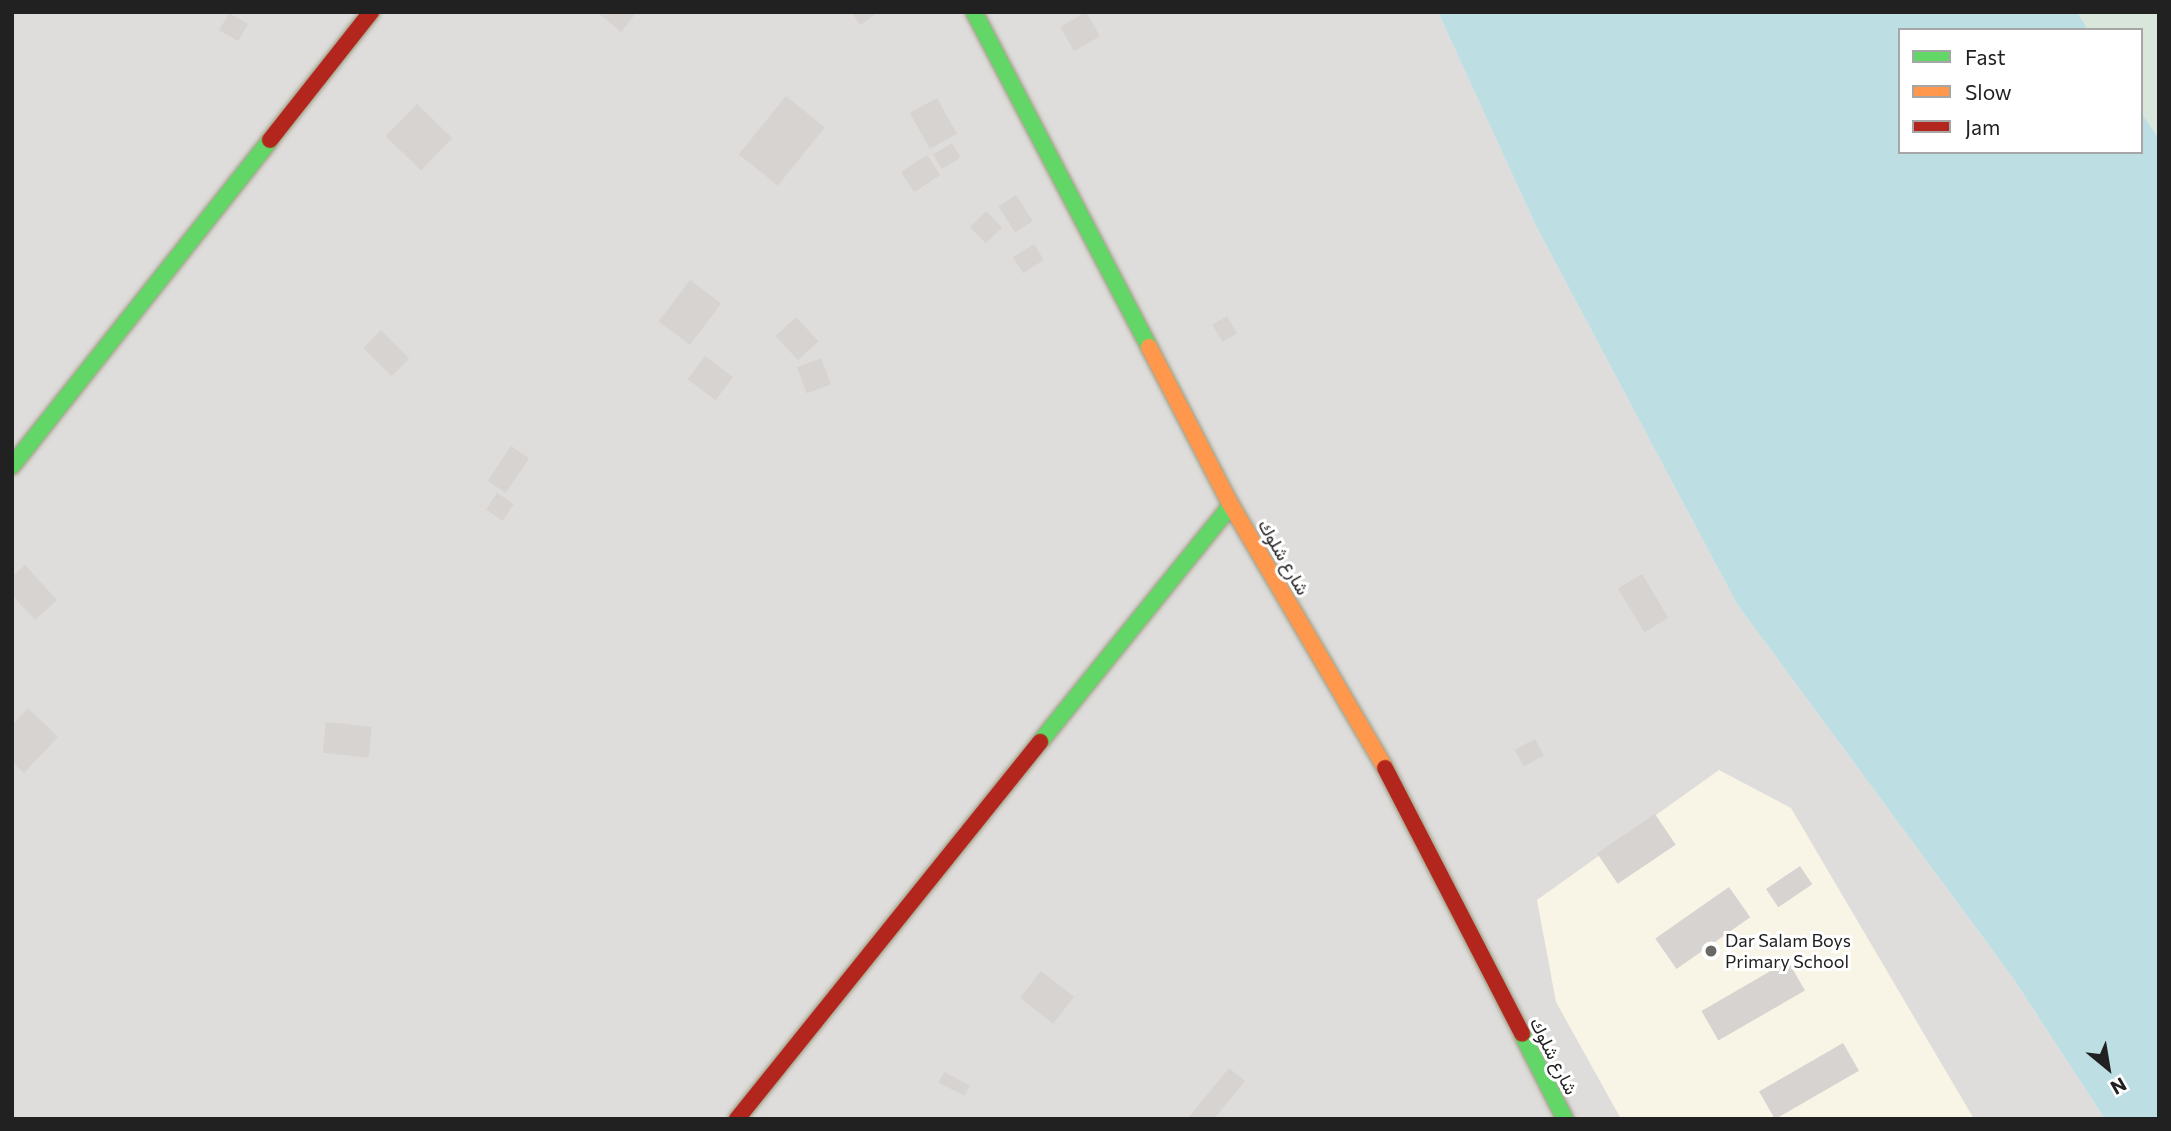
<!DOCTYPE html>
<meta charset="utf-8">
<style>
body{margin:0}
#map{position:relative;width:2171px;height:1131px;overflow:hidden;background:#f0edea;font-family:Commissioner,Vazirmatn,sans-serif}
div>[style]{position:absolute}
.residential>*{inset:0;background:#dfdddb}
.education>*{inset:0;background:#f8f5e6}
.wetland>*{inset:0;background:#d8e6dc}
.water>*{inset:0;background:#bddfe3}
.building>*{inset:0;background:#d7d3d1;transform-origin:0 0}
.roads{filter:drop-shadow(0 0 2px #9b9a81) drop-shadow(0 0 2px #9b9a81)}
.fast>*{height:16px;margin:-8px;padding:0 8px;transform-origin:8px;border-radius:8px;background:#63d668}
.slow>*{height:16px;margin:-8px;padding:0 8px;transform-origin:8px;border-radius:8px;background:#ff974d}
.jam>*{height:16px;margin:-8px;padding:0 8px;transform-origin:8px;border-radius:8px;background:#b3261e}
.dots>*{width:19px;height:19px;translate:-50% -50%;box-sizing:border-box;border:4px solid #fff;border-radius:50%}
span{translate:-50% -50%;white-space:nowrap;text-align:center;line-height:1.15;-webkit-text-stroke:6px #fff;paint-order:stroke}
.street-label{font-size:18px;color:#212121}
.poi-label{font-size:18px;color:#212121}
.left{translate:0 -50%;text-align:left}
.frame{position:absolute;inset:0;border:14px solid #212121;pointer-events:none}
.legend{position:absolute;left:1898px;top:28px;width:245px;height:126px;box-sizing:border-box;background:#fff;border:2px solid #a6a6a6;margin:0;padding:9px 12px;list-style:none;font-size:21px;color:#212121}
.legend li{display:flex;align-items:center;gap:14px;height:35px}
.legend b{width:35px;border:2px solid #a6a6a6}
.north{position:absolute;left:2073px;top:1033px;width:70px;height:70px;-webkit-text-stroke:5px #fff;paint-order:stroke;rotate:150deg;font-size:19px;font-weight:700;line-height:28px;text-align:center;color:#212121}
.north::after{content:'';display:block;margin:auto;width:24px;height:32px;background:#212121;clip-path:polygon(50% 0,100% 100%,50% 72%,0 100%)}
</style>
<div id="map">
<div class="residential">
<div style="clip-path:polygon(12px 12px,1438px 12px,1536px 226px,1737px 604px,2013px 978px,2105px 1119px,12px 1119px)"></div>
</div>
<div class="education">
<div style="clip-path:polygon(1719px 770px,1791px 808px,1974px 1119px,1621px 1119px,1556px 1002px,1537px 900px)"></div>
</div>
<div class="wetland">
<div style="clip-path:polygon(2077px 12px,2159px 12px,2159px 139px,2141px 112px,2141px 30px,2088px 30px)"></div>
</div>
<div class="water">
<div style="clip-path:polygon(1438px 12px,2077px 12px,2088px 30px,1900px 30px,1900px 152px,2141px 152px,2141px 112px,2159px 139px,2159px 1119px,2105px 1119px,2013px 978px,1737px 604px,1536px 226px)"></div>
</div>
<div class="building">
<div style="clip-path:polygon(597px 12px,637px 12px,621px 32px)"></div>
<div style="clip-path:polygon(851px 12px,879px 12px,860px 25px)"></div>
<div style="left:1086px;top:12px;width:28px;height:30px;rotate:60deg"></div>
<div style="left:229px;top:13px;width:22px;height:20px;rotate:30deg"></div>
<div style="left:786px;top:96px;width:50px;height:75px;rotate:39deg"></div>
<div style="left:937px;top:98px;width:41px;height:31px;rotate:61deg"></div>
<div style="left:417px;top:104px;width:49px;height:45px;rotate:44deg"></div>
<div style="left:952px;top:143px;width:17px;height:22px;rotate:59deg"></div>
<div style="left:927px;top:155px;width:24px;height:31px;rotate:57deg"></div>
<div style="left:1016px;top:195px;width:31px;height:21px;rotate:57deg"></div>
<div style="left:986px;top:211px;width:23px;height:23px;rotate:45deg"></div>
<div style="left:1034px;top:244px;width:19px;height:25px;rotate:58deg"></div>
<div style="left:690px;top:280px;width:39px;height:52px;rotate:37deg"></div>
<div style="left:1227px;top:316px;width:20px;height:17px;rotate:60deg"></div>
<div style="left:796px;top:317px;width:33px;height:28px;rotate:47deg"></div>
<div style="left:381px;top:330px;width:40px;height:25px;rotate:45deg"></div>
<div style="left:705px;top:356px;width:35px;height:29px;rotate:37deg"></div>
<div style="left:821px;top:358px;width:28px;height:26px;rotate:69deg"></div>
<div style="left:511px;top:446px;width:22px;height:42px;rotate:34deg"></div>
<div style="left:497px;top:493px;width:20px;height:20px;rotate:33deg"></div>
<div style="clip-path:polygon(25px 565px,57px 600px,35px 620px,12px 595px,12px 577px)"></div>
<div style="left:1642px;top:574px;width:51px;height:28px;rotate:59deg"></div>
<div style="clip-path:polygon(28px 708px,58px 737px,24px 773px,12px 762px,12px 725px)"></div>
<div style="left:326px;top:722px;width:46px;height:31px;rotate:6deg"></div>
<div style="left:1535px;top:739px;width:19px;height:23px;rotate:62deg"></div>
<div style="left:1655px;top:814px;width:37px;height:70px;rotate:56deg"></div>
<div style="left:1800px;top:866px;width:22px;height:41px;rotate:56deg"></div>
<div style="left:1729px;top:887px;width:37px;height:90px;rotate:55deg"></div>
<div style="left:1788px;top:961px;width:34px;height:100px;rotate:60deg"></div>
<div style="left:1041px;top:971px;width:42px;height:34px;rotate:38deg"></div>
<div style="left:1843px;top:1043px;width:32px;height:97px;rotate:60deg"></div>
<div style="clip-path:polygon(1229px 1068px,1245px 1081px,1214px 1119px,1187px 1119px)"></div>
<div style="left:944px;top:1072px;width:29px;height:12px;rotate:27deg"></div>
</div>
<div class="roads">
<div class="fast">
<div style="left:974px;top:12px;width:378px;rotate:62.4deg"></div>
<div style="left:12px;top:466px;width:416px;rotate:-51.6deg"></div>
<div style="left:1040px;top:742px;width:304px;rotate:-51.1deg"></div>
<div style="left:1522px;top:1034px;width:95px;rotate:63.2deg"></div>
</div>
<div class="slow">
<div style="left:1149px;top:347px;width:178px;rotate:62.6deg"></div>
<div style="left:1231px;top:505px;width:305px;rotate:59.6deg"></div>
</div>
<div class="jam">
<div style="left:270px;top:140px;width:163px;rotate:-51.7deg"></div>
<div style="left:1385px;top:768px;width:299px;rotate:62.7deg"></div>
<div style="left:737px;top:1119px;width:484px;rotate:-51.2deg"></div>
</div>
</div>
<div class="dots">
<div style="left:1711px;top:951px;background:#696867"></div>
</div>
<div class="street-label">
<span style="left:1284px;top:557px;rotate:60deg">شارع شلوك</span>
<span style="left:1554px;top:1056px;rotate:63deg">شارع شلوك</span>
</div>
<div class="poi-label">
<span class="left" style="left:1725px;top:951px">Dar Salam Boys<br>Primary School</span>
</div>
<div class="frame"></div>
<ul class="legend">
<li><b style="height:9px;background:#63d668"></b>Fast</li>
<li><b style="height:9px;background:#ff974d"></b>Slow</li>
<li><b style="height:9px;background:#b3261e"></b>Jam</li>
</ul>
<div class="north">N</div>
</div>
